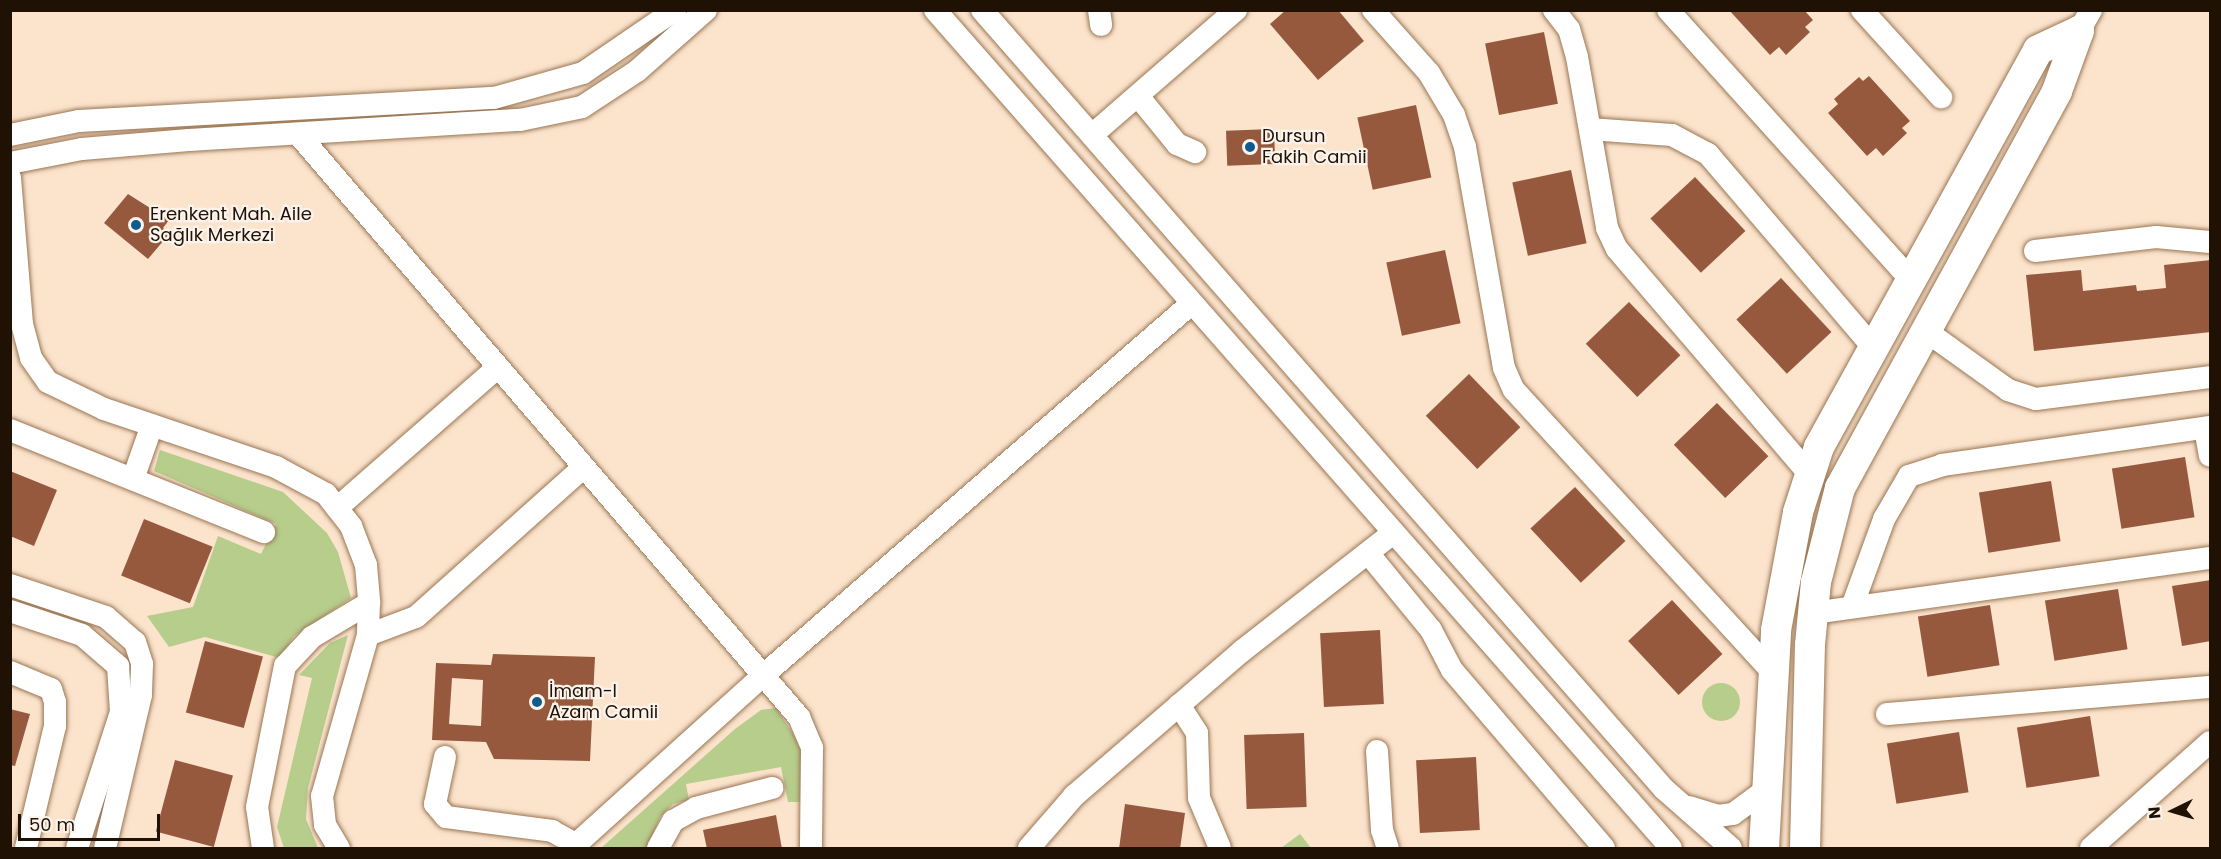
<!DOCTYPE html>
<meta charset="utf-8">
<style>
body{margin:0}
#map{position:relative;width:2221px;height:859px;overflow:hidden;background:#fbe3cc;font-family:Poppins,sans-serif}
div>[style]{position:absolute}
.green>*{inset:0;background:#b6cd8c}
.round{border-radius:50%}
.building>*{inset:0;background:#97593e;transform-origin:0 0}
.roads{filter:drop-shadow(0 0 2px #9a7653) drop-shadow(0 0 2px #9a7653)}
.minor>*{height:22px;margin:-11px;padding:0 11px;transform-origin:11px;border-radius:11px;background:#fff}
.major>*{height:30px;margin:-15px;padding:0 15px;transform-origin:15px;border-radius:15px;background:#fff}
.dots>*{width:16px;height:16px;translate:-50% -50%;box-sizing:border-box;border:3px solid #fbf3ec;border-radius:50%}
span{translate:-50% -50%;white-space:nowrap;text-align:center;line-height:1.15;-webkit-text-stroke:4.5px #fbf3ec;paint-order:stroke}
.poi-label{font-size:18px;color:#1f1205}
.left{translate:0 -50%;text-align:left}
.frame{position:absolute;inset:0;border:12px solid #1f1205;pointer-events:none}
.north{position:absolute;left:2143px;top:781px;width:60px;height:60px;-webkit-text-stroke:4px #fbf3ec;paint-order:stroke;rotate:265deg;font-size:16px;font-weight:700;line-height:24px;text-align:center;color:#1f1205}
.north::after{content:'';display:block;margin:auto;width:21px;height:27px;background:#1f1205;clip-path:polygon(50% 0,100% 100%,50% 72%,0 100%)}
.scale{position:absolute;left:18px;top:814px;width:142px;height:27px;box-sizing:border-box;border:3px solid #1f1205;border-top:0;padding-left:8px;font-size:18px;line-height:21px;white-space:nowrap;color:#1f1205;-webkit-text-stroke:4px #fbf3ec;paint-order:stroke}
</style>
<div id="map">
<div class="green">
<div style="clip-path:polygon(160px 450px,283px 492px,327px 533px,338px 552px,351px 598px,294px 636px,280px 658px,205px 637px,169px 647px,147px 616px,193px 607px,218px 536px,261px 554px,276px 524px,154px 471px)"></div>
<div style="clip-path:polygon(348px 635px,308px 788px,306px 819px,318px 848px,284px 848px,277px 827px,312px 678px,299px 675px,330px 643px)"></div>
<div class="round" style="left:1702px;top:683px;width:38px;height:38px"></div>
<div style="clip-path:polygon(776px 708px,801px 746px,801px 802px,788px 802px,781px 767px,686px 784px,689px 800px,673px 804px,660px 817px,648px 848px,601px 848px,735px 729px,761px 710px)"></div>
<div style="clip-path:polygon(1300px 834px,1311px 848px,1281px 848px)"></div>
</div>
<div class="building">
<div style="clip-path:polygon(1286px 10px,1338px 10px,1364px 41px,1318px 80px,1270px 24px)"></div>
<div style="clip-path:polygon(1729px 10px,1804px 10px,1813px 20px,1805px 27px,1810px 32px,1786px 55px,1779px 47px,1770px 55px)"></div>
<div style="left:1544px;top:32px;width:73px;height:60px;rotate:79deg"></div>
<div style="clip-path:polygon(1869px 76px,1910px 121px,1902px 128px,1907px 133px,1883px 156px,1876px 148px,1867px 156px,1828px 113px,1838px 104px,1834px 99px,1859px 77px,1863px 81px)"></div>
<div style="left:1416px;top:105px;width:74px;height:60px;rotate:78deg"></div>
<div style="left:1274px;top:129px;width:35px;height:48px;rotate:88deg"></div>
<div style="left:1571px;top:170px;width:75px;height:60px;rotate:78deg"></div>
<div style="left:1695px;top:177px;width:74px;height:61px;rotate:47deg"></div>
<div style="clip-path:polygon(128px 194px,169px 220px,163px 228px,170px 233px,148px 259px,104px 223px)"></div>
<div style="left:1445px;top:250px;width:75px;height:60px;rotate:78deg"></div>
<div style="clip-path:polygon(2211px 260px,2211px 332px,2034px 351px,2026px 275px,2081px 270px,2083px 291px,2136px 285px,2137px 291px,2166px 288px,2164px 265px)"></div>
<div style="left:1781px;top:278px;width:74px;height:61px;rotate:47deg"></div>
<div style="left:1629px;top:302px;width:74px;height:60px;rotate:46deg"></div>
<div style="left:1469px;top:374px;width:74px;height:60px;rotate:46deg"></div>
<div style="left:1717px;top:403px;width:74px;height:60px;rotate:46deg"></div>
<div style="left:2185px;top:457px;width:61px;height:74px;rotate:81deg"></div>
<div style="clip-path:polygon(10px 471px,57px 490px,34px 546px,10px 536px)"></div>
<div style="left:2051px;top:481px;width:61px;height:73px;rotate:81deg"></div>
<div style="left:1575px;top:487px;width:74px;height:61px;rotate:47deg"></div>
<div style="left:144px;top:519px;width:74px;height:61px;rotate:22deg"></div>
<div style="clip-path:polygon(2211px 580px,2211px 641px,2182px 646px,2172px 586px)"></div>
<div style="left:2118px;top:589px;width:61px;height:74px;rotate:81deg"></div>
<div style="left:1672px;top:600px;width:74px;height:60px;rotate:47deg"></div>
<div style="left:1990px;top:605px;width:61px;height:73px;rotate:81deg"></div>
<div style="left:1380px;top:630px;width:74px;height:60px;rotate:87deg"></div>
<div style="left:205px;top:641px;width:60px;height:74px;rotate:15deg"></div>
<div style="clip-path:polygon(evenodd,493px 654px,595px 657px,590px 761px,494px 759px,486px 742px,432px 740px,436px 663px,491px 665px,493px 654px,452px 678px,483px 680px,481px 726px,449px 724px,452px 678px)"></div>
<div style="clip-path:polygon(10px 709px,30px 714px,15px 766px,10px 765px)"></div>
<div style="left:2090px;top:716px;width:61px;height:74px;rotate:81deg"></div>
<div style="left:1959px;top:732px;width:61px;height:73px;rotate:81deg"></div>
<div style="left:1304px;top:733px;width:74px;height:60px;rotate:88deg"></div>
<div style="left:1476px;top:757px;width:73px;height:60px;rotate:87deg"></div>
<div style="left:175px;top:760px;width:60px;height:74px;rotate:15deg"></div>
<div style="clip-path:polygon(1125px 804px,1185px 813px,1180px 849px,1119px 849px)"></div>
<div style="clip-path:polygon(776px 815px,782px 849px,707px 849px,703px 830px)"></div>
</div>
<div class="roads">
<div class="minor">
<div style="left:935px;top:10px;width:1115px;rotate:48.71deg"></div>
<div style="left:982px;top:10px;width:1035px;rotate:48.8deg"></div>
<div style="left:1664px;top:789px;width:89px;rotate:41.4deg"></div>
<div style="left:1099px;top:10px;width:15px;rotate:82deg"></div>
<div style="left:1373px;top:10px;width:84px;rotate:48.4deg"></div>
<div style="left:1429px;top:73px;width:49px;rotate:59.2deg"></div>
<div style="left:1454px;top:115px;width:34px;rotate:71deg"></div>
<div style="left:1465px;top:147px;width:224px;rotate:80deg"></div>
<div style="left:1504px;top:368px;width:24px;rotate:66deg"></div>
<div style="left:1514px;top:390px;width:385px;rotate:47.5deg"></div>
<div style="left:1554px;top:10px;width:24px;rotate:52deg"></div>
<div style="left:1569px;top:29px;width:29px;rotate:74deg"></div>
<div style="left:1577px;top:57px;width:174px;rotate:80deg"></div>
<div style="left:1607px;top:228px;width:23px;rotate:65deg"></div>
<div style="left:1617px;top:249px;width:297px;rotate:49.5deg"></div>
<div style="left:1668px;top:10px;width:359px;rotate:48deg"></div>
<div style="left:1862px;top:10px;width:118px;rotate:47.8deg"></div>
<div style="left:2079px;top:31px;width:24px;rotate:-60deg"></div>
<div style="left:1138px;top:96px;width:62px;rotate:50.9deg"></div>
<div style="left:1177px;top:144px;width:20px;rotate:24deg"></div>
<div style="left:1590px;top:129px;width:82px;rotate:4.2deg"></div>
<div style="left:1672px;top:135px;width:41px;rotate:27.8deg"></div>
<div style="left:1708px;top:154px;width:251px;rotate:49.5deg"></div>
<div style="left:298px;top:134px;width:769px;rotate:49.33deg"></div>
<div style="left:799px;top:717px;width:34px;rotate:67deg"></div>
<div style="left:812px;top:748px;width:100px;rotate:90.6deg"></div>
<div style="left:10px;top:135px;width:70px;rotate:-11.5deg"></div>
<div style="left:79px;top:121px;width:416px;rotate:-3.2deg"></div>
<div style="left:494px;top:98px;width:92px;rotate:-15.7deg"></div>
<div style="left:583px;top:73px;width:112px;rotate:-34.4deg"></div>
<div style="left:1092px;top:135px;width:191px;rotate:-41deg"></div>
<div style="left:10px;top:163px;width:73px;rotate:-11deg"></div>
<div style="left:82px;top:149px;width:107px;rotate:-4.8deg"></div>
<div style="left:189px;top:140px;width:332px;rotate:-3.5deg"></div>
<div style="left:520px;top:120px;width:63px;rotate:-11.8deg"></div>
<div style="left:582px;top:107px;width:66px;rotate:-33.2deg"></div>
<div style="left:637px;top:71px;width:92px;rotate:-41.5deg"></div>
<div style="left:10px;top:178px;width:146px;rotate:85.3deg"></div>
<div style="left:22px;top:324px;width:35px;rotate:75deg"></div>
<div style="left:31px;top:358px;width:29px;rotate:55deg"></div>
<div style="left:48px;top:382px;width:62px;rotate:25.7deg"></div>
<div style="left:104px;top:409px;width:182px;rotate:18.6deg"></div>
<div style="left:276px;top:467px;width:57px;rotate:28.4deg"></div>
<div style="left:326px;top:494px;width:41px;rotate:52deg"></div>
<div style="left:351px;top:526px;width:42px;rotate:69deg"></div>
<div style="left:366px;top:565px;width:38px;rotate:85deg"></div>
<div style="left:369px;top:603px;width:32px;rotate:92deg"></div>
<div style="left:368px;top:635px;width:167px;rotate:105.9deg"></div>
<div style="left:322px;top:796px;width:29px;rotate:84deg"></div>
<div style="left:325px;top:825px;width:27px;rotate:59deg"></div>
<div style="left:2035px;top:251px;width:122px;rotate:-6.6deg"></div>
<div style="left:2156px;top:237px;width:54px;rotate:5.3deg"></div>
<div style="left:1926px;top:331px;width:101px;rotate:35.7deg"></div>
<div style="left:2008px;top:390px;width:29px;rotate:18deg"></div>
<div style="left:2036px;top:399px;width:175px;rotate:-7.2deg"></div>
<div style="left:2205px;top:428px;width:28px;rotate:80deg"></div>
<div style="left:10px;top:430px;width:274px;rotate:21.9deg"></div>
<div style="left:133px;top:479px;width:57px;rotate:-70.6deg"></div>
<div style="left:337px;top:508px;width:213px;rotate:-41.2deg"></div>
<div style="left:1368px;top:553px;width:99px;rotate:50.7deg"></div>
<div style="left:1431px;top:630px;width:45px;rotate:62.3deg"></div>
<div style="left:1452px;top:670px;width:234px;rotate:49.5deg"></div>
<div style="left:10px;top:585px;width:101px;rotate:18.4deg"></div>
<div style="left:106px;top:617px;width:38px;rotate:41deg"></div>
<div style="left:135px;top:642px;width:23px;rotate:72deg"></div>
<div style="left:142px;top:664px;width:31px;rotate:92deg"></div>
<div style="left:141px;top:695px;width:157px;rotate:103.2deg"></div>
<div style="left:1852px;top:607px;width:94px;rotate:-70deg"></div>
<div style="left:1884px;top:519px;width:50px;rotate:-59.8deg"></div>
<div style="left:1909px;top:476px;width:35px;rotate:-18deg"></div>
<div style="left:1942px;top:465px;width:271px;rotate:-8.1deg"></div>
<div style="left:10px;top:611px;width:76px;rotate:18.4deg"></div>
<div style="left:82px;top:635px;width:48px;rotate:40.7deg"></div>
<div style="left:118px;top:666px;width:46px;rotate:86.3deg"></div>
<div style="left:121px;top:712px;width:143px;rotate:107.9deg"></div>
<div style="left:1813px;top:613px;width:401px;rotate:-7.9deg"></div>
<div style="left:368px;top:635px;width:51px;rotate:-20.6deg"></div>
<div style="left:416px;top:617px;width:225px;rotate:-41.8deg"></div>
<div style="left:10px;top:672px;width:44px;rotate:22.5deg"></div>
<div style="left:51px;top:689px;width:14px;rotate:73deg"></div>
<div style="left:55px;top:702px;width:24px;rotate:90deg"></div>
<div style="left:55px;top:726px;width:125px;rotate:103.4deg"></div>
<div style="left:1179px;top:705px;width:33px;rotate:57deg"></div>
<div style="left:1197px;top:733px;width:65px;rotate:88.2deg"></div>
<div style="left:1199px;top:798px;width:54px;rotate:67.2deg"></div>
<div style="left:1887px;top:714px;width:324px;rotate:-4.8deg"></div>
<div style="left:1377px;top:751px;width:79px;rotate:86.4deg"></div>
<div style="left:1382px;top:830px;width:19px;rotate:72deg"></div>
<div style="left:445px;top:757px;width:48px;rotate:102deg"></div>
<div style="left:435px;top:804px;width:17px;rotate:50deg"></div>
<div style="left:446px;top:817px;width:107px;rotate:7.5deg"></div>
<div style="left:552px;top:831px;width:29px;rotate:29deg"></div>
<div style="left:1689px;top:807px;width:30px;rotate:17deg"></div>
<div style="left:1718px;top:816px;width:15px;rotate:-8deg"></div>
<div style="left:1733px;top:814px;width:42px;rotate:-36.3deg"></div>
<div style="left:263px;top:848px;width:41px;rotate:-98.3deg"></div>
<div style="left:257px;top:807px;width:144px;rotate:-78.8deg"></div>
<div style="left:285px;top:666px;width:40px;rotate:-47deg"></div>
<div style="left:312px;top:637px;width:66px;rotate:-30.8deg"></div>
<div style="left:572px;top:848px;width:252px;rotate:-42.1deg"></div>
<div style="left:759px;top:679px;width:573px;rotate:-40.97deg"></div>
<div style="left:658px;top:848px;width:31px;rotate:-61deg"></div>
<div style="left:673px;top:821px;width:26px;rotate:-29deg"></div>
<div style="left:696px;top:808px;width:79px;rotate:-14.7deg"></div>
<div style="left:1029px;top:848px;width:69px;rotate:-49.1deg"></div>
<div style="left:1074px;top:796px;width:222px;rotate:-40.8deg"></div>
<div style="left:1242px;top:651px;width:192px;rotate:-38deg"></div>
<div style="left:2091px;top:848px;width:159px;rotate:-41.7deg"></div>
</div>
<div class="major">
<div style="left:1764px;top:848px;width:218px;rotate:-86.8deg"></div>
<div style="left:1776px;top:630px;width:120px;rotate:-79.4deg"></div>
<div style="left:1798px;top:512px;width:68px;rotate:-72.1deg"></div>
<div style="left:1819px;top:447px;width:453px;rotate:-61.1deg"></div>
<div style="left:2038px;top:50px;width:45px;rotate:-24.9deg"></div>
<div style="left:1805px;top:848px;width:203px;rotate:-88.6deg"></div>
<div style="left:1810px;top:645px;width:63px;rotate:-84.6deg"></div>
<div style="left:1816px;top:582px;width:97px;rotate:-75.7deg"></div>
<div style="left:1840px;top:488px;width:452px;rotate:-61.3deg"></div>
<div style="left:2057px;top:91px;width:64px;rotate:-69.9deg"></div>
</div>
</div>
<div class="dots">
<div style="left:1250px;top:147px;background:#0d5c8f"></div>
<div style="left:136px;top:225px;background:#0d5c8f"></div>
<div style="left:537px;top:702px;background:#0d5c8f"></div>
</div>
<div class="poi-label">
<span class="left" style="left:1262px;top:147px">Dursun<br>Fakih Camii</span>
<span class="left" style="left:150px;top:225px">Erenkent Mah. Aile<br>Sağlık Merkezi</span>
<span class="left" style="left:549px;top:702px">İmam-I<br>Azam Camii</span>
</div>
<div class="frame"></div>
<div class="north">N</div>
<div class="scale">50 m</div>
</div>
